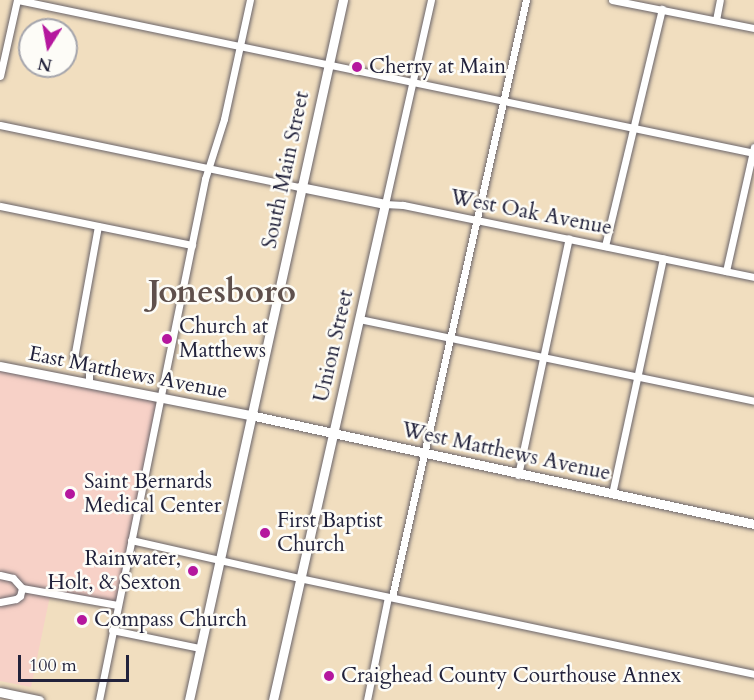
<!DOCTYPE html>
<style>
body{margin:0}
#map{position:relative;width:754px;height:700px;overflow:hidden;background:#f1debf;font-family:Cardo,serif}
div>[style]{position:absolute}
.built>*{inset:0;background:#f7d1c7}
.roads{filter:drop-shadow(0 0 2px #6a6469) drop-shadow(0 0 2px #6a6469)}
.street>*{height:7px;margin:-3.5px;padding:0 3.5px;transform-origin:3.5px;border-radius:3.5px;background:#fff}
.secondary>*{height:9px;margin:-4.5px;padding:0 4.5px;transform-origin:4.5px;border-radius:4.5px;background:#fff}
.dots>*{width:16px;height:16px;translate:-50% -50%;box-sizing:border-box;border:3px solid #fdfcf7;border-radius:50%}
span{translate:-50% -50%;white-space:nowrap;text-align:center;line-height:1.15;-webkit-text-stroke:5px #fdfcf7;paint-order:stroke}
.poi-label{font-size:21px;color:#22223b}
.left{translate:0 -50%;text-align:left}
.right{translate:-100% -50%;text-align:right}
.street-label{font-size:21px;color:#22223b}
.town-label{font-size:33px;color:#5f504c;font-weight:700}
.north{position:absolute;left:18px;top:18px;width:60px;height:60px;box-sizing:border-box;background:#fdfcf7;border:2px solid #a5a5ac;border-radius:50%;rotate:191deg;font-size:16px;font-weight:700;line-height:24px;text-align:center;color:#22223b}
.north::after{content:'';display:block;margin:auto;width:21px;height:27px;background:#b5179e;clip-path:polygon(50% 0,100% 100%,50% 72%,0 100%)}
.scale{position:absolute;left:18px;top:655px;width:111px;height:27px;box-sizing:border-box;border:3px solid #22223b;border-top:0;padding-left:8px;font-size:18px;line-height:21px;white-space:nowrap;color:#22223b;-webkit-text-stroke:4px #fdfcf7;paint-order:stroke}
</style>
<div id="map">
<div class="built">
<div style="clip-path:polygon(0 367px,160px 398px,117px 605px,51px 591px,31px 687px,0 681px)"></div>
</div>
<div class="roads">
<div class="street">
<div style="left:18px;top:0;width:752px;rotate:11.74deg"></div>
<div style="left:431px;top:0;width:209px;rotate:102.7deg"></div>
<div style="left:385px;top:204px;width:18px;rotate:3deg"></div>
<div style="left:403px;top:205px;width:358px;rotate:11.6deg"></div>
<div style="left:612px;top:0;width:145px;rotate:11.2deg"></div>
<div style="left:716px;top:20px;width:20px;rotate:-79deg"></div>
<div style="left:0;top:76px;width:78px;rotate:-77.4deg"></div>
<div style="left:0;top:125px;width:306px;rotate:11.7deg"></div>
<div style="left:0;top:206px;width:196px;rotate:11.5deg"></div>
<div style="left:605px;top:246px;width:244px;rotate:-76.5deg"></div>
<div style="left:726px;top:271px;width:127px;rotate:-77.3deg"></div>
<div style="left:359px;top:319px;width:403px;rotate:11.7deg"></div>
<div style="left:89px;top:384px;width:18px;rotate:-90deg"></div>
<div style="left:89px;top:366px;width:17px;rotate:-152deg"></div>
<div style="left:74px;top:358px;width:134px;rotate:-79.7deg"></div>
<div style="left:518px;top:475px;width:242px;rotate:-77.9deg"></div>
<div style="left:612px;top:494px;width:241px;rotate:-77.8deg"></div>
<div style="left:131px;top:540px;width:172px;rotate:12.7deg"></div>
<div style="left:299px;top:578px;width:465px;rotate:11.9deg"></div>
<div style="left:0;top:575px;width:13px;rotate:13deg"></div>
<div style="left:13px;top:578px;width:13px;rotate:48deg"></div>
<div style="left:22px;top:588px;width:97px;rotate:10.1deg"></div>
<div style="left:392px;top:597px;width:612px;rotate:-77.35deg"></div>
<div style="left:0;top:602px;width:16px;rotate:-11deg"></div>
<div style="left:16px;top:599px;width:5px;rotate:-37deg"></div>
<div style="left:20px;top:596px;width:8px;rotate:-76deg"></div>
<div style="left:112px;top:630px;width:90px;rotate:11.6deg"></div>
<div style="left:99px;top:700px;width:532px;rotate:-78.5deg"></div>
<div style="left:205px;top:179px;width:63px;rotate:-72.4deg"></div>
<div style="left:224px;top:119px;width:122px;rotate:-77.7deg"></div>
<div style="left:367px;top:700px;width:105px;rotate:-78.5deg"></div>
</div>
<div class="secondary">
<div style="left:0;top:366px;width:255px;rotate:11.1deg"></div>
<div style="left:250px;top:415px;width:516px;rotate:12.2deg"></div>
<div style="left:0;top:692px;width:40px;rotate:12deg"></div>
<div style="left:189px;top:700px;width:717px;rotate:-77.59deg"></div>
<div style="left:273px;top:700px;width:508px;rotate:-77.28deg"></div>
<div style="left:385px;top:204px;width:87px;rotate:-168.7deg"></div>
</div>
</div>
<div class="dots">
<div style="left:357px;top:67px;background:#b5179e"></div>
<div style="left:167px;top:339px;background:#b5179e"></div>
<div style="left:70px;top:494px;background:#b5179e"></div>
<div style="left:265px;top:533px;background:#b5179e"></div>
<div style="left:193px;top:571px;background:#b5179e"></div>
<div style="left:82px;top:620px;background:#b5179e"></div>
<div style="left:329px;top:676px;background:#b5179e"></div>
</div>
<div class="poi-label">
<span class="left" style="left:369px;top:67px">Cherry at Main</span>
<span class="left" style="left:179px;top:339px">Church at<br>Matthews</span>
<span class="left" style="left:84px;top:494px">Saint Bernards<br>Medical Center</span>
<span class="left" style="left:277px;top:533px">First Baptist<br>Church</span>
<span class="right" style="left:181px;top:571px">Rainwater,<br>Holt, &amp; Sexton</span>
<span class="left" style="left:94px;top:620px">Compass Church</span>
<span class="left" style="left:341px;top:676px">Craighead County Courthouse Annex</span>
</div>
<div class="street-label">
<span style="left:286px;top:170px;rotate:-78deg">South Main Street</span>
<span style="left:531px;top:213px;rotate:11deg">West Oak Avenue</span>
<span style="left:334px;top:346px;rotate:-77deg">Union Street</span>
<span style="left:128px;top:373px;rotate:11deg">East Matthews Avenue</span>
<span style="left:506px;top:452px;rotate:12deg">West Matthews Avenue</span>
</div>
<div class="town-label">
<span style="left:222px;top:292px">Jonesboro</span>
</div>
<div class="north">N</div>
<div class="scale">100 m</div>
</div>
